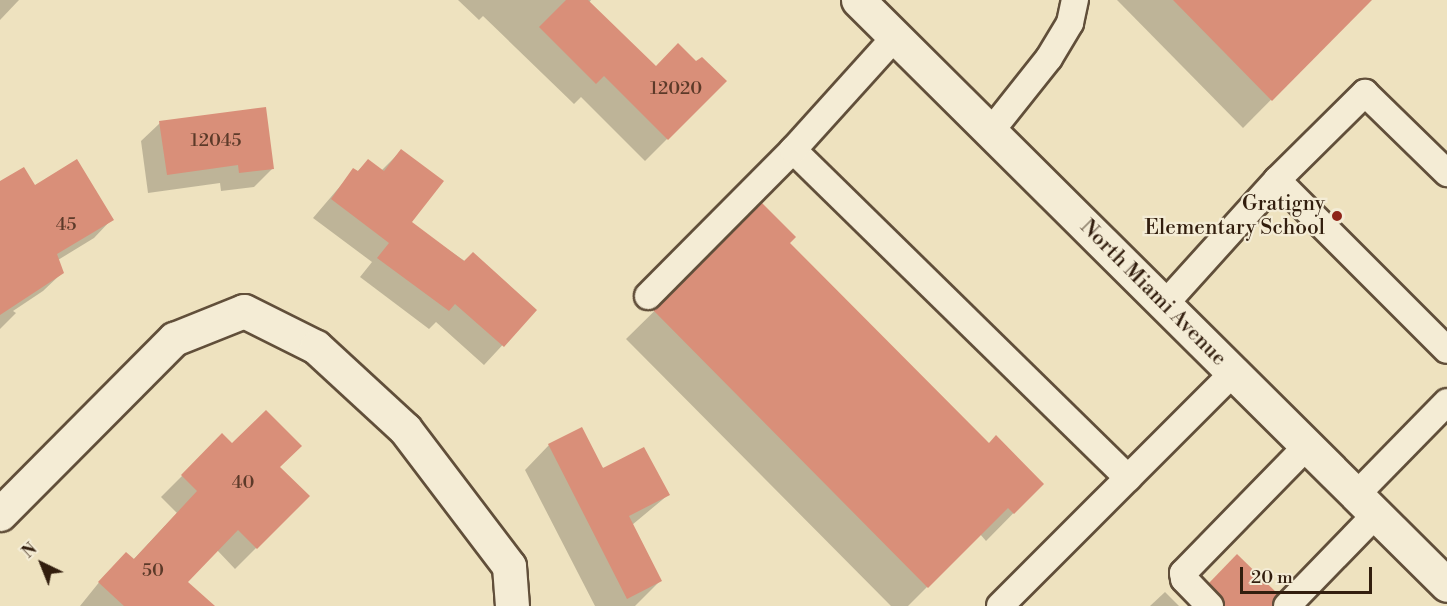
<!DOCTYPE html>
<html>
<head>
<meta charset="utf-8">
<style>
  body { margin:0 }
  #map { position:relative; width:1447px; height:606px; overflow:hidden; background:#eee2bf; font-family:"Libre Bodoni",serif }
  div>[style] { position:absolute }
  .shadow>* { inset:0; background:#0003 }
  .building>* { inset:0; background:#d98f79 }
  .roads { filter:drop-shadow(2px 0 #614f3a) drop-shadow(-2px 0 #614f3a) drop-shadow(0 2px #614f3a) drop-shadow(0 -2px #614f3a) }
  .service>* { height:26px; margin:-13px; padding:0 13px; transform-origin:13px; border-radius:13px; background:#f4ecd5 }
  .minor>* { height:33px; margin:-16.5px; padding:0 16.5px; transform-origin:16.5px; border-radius:16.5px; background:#f4ecd5 }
  .tertiary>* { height:33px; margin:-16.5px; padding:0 16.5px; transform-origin:16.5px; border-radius:16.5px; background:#f4ecd5 }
  .dots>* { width:16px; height:16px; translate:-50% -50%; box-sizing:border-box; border:3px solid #f4ecd5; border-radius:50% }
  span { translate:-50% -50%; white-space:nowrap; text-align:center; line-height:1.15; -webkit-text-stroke:4.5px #f4ecd5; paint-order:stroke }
  .number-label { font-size:18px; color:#5c3a29 }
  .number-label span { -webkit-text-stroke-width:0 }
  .poi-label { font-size:21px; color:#321e0e }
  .right { translate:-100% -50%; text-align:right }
  .street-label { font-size:21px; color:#321e0e }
  .north { position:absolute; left:12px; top:534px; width:60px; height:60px; -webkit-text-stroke:4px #f4ecd5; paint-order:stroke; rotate:317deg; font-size:16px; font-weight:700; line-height:24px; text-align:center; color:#321e0e }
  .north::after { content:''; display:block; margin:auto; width:21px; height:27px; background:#321e0e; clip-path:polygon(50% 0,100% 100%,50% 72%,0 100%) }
  .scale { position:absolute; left:1240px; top:567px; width:132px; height:27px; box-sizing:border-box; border:3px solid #321e0e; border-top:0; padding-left:8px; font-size:18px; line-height:21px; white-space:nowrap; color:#321e0e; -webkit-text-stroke:4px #f4ecd5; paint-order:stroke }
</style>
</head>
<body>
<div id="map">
  <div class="shadow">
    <i style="clip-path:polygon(0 0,19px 0,0 20px)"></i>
    <i style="clip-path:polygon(458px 0,591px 0,589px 3px,656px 68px,696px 64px,725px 81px,645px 161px,581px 97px,574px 104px,483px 16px,479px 20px)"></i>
    <i style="clip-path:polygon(1117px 0,1370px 0,1243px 128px)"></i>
    <i style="clip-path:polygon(160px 123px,273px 168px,254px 187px,221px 191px,220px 183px,148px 193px,141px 141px)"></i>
    <i style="clip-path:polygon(401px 151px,410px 223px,535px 310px,484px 365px,436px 322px,429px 329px,360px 277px,372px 262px,313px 218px,354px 170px,357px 172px,368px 161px,381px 171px)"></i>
    <i style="clip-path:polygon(0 183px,34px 187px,112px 219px,94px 238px,58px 260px,62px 273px,43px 291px,13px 311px,16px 313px,0 329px)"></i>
    <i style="clip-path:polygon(762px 205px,788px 243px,989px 445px,1042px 484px,986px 541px,980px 534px,908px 606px,891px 606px,626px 339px)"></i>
    <i style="clip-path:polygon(222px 436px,232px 445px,278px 467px,308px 496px,235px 569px,217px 550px,186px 582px,208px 606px,80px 606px,105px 575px,133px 560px,177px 513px,161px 497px)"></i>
    <i style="clip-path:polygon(549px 445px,668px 495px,632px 525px,660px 581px,635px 606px,595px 606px,525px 470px)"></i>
    <i style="clip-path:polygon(1237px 557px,1255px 606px,1188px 606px)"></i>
    <i style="clip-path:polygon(1165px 592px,1179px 606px,1150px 606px)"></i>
  </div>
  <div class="building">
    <i style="clip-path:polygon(566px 0,588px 0,656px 66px,678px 43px,696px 61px,702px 57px,727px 81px,668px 140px,604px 76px,596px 84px,539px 27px)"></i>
    <i style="clip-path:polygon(1173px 0,1372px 0,1272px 101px)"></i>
    <i style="clip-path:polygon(266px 107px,274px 169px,239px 173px,238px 165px,167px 175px,159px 121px)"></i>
    <i style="clip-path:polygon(401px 149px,444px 181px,412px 222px,464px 261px,473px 252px,537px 310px,504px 347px,455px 304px,449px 311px,377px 258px,389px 243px,331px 199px,353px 168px,358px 171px,368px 159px,384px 171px)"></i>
    <i style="clip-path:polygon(77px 159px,114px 220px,57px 254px,64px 273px,0 315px,0 181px,24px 167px,35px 185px)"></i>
    <i style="clip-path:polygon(762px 203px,796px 237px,790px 243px,989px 443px,996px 435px,1044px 484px,1014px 514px,1008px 508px,928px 588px,653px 310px)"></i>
    <i style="clip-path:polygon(266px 410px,302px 446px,280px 467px,310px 496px,257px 549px,238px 530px,188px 582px,215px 606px,124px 606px,98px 582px,126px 552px,134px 559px,197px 491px,181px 475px,222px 433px,232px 443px)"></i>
    <i style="clip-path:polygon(582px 427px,603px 468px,644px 447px,670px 495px,629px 516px,662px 581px,627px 599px,548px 444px)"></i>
    <i style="clip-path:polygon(1237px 554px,1278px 594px,1272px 606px,1225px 606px,1209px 583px)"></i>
  </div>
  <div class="roads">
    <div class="service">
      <i style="left:991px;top:131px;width:93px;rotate:-51.5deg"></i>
      <i style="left:1049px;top:58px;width:41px;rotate:-59deg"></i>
      <i style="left:1070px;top:23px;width:24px;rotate:-78deg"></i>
      <i style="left:793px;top:150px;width:469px;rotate:44.4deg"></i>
      <i style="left:1277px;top:180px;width:240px;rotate:45deg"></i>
      <i style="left:648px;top:296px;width:206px;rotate:-45.2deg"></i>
      <i style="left:793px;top:150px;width:152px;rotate:-47.9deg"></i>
      <i style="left:1164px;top:305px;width:169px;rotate:-47.9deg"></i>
      <i style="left:1277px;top:180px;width:124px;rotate:-44.7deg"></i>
      <i style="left:1365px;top:93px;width:115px;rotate:44.3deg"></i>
      <i style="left:1356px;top:495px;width:130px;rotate:-45.6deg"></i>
      <i style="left:1000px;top:606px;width:330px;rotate:-45deg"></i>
      <i style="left:1210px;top:606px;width:37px;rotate:-134deg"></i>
      <i style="left:1184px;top:579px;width:6px;rotate:-99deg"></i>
      <i style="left:1183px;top:573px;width:177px;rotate:-45.7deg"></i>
      <i style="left:1287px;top:606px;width:128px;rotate:-45.9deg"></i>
    </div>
    <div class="minor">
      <i style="left:0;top:514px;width:247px;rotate:-45.2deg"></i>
      <i style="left:174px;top:339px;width:75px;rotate:-21.8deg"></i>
      <i style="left:244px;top:311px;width:80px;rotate:26.6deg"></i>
      <i style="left:316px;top:347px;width:121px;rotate:42.7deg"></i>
      <i style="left:405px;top:429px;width:172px;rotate:52.8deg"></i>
      <i style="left:509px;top:566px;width:40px;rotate:85.7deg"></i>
    </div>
    <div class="tertiary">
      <i style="left:858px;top:0;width:830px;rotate:44.8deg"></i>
    </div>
  </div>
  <div class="dots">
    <i style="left:1337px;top:216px;background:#8f2418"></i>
  </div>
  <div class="number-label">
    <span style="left:676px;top:89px">12020</span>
    <span style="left:216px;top:141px">12045</span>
    <span style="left:66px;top:225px">45</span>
    <span style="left:243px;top:483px">40</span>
    <span style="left:153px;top:571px">50</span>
  </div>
  <div class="poi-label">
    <span class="right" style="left:1325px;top:216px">Gratigny<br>Elementary School</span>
  </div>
  <div class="street-label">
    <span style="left:1153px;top:293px;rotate:45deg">North Miami Avenue</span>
  </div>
  <div class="north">N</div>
  <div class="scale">20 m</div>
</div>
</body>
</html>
